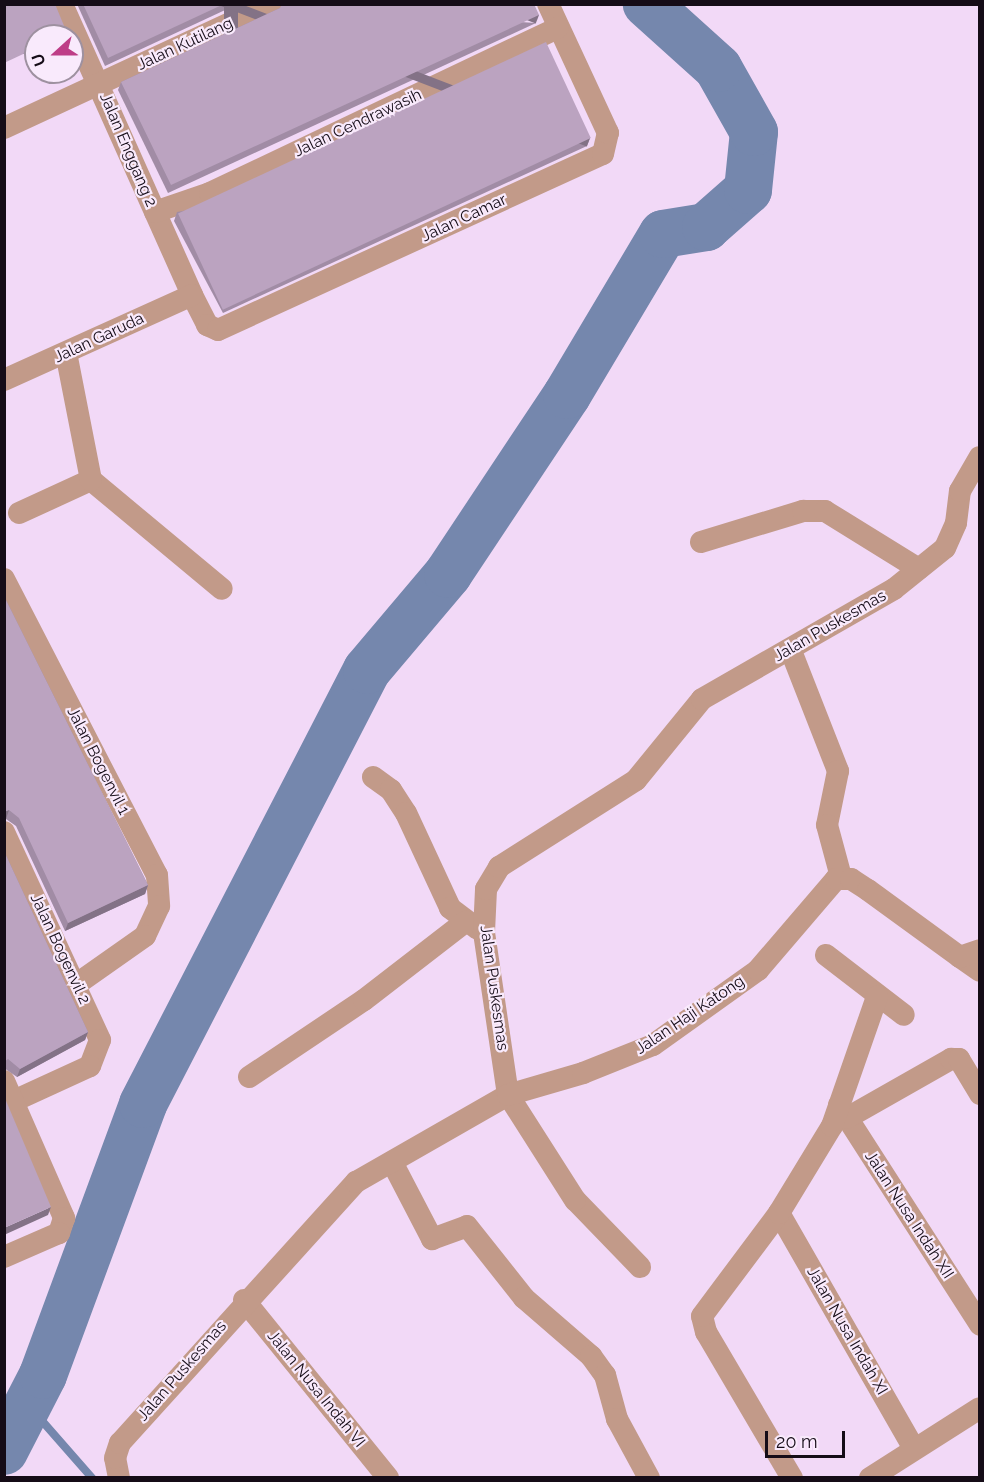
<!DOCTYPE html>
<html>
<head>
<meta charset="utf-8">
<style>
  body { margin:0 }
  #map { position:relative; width:984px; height:1482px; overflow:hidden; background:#f2d9f7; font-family:Raleway,sans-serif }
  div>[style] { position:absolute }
  .stream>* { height:8px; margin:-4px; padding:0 4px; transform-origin:4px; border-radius:4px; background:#7587ad }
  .river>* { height:48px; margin:-24px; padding:0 24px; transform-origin:24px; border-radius:24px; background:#7587ad }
  .street>* { height:22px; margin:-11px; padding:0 11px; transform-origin:11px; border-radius:11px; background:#c29a89 }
  .wall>* { inset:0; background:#a18ca5 }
  .shaded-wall>* { inset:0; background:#837286; transform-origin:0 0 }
  .building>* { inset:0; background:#bba3c0; transform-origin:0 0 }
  span { translate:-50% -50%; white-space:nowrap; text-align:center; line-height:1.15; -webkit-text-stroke:4.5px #f9eafc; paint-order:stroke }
  .street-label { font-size:16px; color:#150c17 }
  .frame { position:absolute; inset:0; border:6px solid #150c17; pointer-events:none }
  .north { position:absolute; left:24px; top:24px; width:60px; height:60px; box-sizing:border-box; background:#f9eafc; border:2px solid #9e91a0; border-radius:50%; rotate:249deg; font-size:16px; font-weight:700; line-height:24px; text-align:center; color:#150c17 }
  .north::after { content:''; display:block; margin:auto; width:21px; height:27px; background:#be3d87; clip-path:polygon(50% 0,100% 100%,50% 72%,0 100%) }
  .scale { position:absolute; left:765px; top:1431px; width:80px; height:27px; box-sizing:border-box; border:3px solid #150c17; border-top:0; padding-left:8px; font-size:18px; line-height:21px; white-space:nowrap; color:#150c17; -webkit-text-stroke:4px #f9eafc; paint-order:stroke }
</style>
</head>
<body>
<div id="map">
  <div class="stream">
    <i style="left:29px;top:1406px;width:96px;rotate:48.8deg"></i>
  </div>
  <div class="river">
    <i style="left:4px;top:1451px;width:85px;rotate:-62.8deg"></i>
    <i style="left:43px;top:1375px;width:289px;rotate:-69.7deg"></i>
    <i style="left:143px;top:1104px;width:488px;rotate:-62.7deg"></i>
    <i style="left:367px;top:670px;width:126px;rotate:-49.8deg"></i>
    <i style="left:448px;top:574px;width:215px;rotate:-56.4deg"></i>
    <i style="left:567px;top:395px;width:187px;rotate:-59.2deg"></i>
    <i style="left:663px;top:234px;width:44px;rotate:-9.2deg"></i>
    <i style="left:706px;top:227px;width:56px;rotate:-41.4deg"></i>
    <i style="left:748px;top:190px;width:58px;rotate:-84.1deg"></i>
    <i style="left:754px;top:132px;width:73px;rotate:-119.4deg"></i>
    <i style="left:718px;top:68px;width:96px;rotate:-138deg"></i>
  </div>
  <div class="street">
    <i style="left:62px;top:4px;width:319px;rotate:65.9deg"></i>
    <i style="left:192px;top:295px;width:34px;rotate:63deg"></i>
    <i style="left:207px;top:325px;width:12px;rotate:24deg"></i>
    <i style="left:218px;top:330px;width:423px;rotate:-24.6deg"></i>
    <i style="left:603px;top:154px;width:22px;rotate:-77deg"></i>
    <i style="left:608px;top:133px;width:142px;rotate:-114.9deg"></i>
    <i style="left:4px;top:128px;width:294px;rotate:-24.9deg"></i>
    <i style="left:155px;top:212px;width:58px;rotate:-19.1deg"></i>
    <i style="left:210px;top:193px;width:385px;rotate:-25.4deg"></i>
    <i style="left:4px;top:380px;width:206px;rotate:-24.3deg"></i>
    <i style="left:91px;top:480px;width:170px;rotate:39.8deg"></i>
    <i style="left:19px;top:513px;width:79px;rotate:-24.6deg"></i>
    <i style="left:91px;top:480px;width:129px;rotate:-101.1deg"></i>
    <i style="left:701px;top:542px;width:107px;rotate:-16.9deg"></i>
    <i style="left:803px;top:511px;width:22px"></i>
    <i style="left:825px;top:511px;width:110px;rotate:31.7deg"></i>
    <i style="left:4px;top:579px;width:333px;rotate:62.7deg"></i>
    <i style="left:157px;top:875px;width:31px;rotate:86deg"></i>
    <i style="left:159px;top:906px;width:33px;rotate:115deg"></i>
    <i style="left:145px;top:936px;width:83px;rotate:144.8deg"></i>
    <i style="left:791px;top:651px;width:129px;rotate:68.6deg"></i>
    <i style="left:838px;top:771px;width:55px;rotate:101.5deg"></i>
    <i style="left:827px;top:825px;width:54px;rotate:74.9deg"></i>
    <i style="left:373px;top:777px;width:22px;rotate:36deg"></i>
    <i style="left:391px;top:790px;width:27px;rotate:57deg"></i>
    <i style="left:406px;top:813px;width:105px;rotate:65.1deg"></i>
    <i style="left:450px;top:908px;width:34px;rotate:37deg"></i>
    <i style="left:4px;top:832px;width:229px;rotate:65.2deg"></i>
    <i style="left:100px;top:1040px;width:28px;rotate:111deg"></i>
    <i style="left:90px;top:1066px;width:84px;rotate:155.3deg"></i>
    <i style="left:826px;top:955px;width:98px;rotate:37.6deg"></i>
    <i style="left:960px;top:957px;width:24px;rotate:35deg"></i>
    <i style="left:249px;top:1077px;width:138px;rotate:-33.8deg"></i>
    <i style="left:364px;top:1000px;width:128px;rotate:-37.7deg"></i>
    <i style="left:4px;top:1081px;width:150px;rotate:66.3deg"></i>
    <i style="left:64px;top:1218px;width:16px;rotate:108deg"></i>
    <i style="left:59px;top:1233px;width:60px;rotate:156.4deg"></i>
    <i style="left:839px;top:1105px;width:261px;rotate:57.3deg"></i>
    <i style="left:847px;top:1118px;width:120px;rotate:-29.6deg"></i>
    <i style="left:951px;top:1059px;width:8px"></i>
    <i style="left:959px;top:1059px;width:41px;rotate:59deg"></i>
    <i style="left:392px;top:1162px;width:87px;rotate:62.5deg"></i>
    <i style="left:432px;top:1239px;width:37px;rotate:-20deg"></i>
    <i style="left:467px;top:1226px;width:92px;rotate:51.6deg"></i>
    <i style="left:524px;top:1298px;width:89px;rotate:40.9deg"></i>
    <i style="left:591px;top:1356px;width:24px;rotate:54deg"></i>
    <i style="left:605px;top:1375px;width:46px;rotate:74.7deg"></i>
    <i style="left:617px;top:1419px;width:67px;rotate:61.5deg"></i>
    <i style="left:779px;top:1213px;width:272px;rotate:60.2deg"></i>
    <i style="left:640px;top:1267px;width:93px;rotate:-134.1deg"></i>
    <i style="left:575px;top:1200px;width:125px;rotate:-122.5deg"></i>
    <i style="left:508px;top:1095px;width:165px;rotate:-98.4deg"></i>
    <i style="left:484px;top:932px;width:43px;rotate:-87.3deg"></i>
    <i style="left:486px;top:889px;width:26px;rotate:-59deg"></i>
    <i style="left:499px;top:867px;width:162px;rotate:-32.4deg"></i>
    <i style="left:636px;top:780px;width:104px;rotate:-50.8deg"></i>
    <i style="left:702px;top:699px;width:221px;rotate:-29.8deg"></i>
    <i style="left:894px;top:589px;width:65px;rotate:-38.8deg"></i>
    <i style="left:945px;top:548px;width:27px;rotate:-66deg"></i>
    <i style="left:956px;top:523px;width:32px;rotate:-83deg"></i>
    <i style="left:960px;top:491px;width:39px;rotate:-60deg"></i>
    <i style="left:244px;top:1300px;width:229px;rotate:51deg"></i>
    <i style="left:119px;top:1478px;width:20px;rotate:-101deg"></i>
    <i style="left:115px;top:1458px;width:16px;rotate:-72deg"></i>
    <i style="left:120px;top:1443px;width:352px;rotate:-47.9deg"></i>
    <i style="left:356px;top:1182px;width:175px;rotate:-29.8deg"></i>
    <i style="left:508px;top:1095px;width:78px;rotate:-16.3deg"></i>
    <i style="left:583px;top:1073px;width:75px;rotate:-21.8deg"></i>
    <i style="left:653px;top:1045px;width:129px;rotate:-35.5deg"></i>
    <i style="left:758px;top:970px;width:120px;rotate:-49.4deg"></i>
    <i style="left:836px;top:879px;width:15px"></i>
    <i style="left:851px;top:879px;width:20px;rotate:33deg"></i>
    <i style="left:868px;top:890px;width:114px;rotate:36.1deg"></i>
    <i style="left:960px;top:957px;width:21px;rotate:-19deg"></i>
    <i style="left:792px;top:1478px;width:169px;rotate:-120.5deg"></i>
    <i style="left:706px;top:1332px;width:16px;rotate:-104deg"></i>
    <i style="left:702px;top:1316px;width:129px;rotate:-53.2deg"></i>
    <i style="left:779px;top:1213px;width:102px;rotate:-58.7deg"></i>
    <i style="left:832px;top:1126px;width:137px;rotate:-70.8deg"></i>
    <i style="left:870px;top:1478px;width:130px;rotate:-32.5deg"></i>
  </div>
  <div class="wall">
    <i style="clip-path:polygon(77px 4px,238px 4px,105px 66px)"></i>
    <i style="clip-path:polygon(280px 8px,536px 23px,168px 193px,118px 90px,121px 82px)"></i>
    <i style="clip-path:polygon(590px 138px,587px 146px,223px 313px,174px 221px,177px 212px)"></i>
    <i style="clip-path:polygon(4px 596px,148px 885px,145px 894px,65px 931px,16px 826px,6px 819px,4px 819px)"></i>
    <i style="clip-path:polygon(4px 851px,88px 1032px,85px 1040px,17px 1077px,4px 1068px)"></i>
  </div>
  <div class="shaded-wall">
    <i style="left:224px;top:4px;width:14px;height:128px"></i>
    <i style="left:539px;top:15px;width:9px;height:405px;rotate:111deg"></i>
    <i style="left:36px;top:48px;width:6px;height:35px;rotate:90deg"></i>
    <i style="left:590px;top:138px;width:9px;height:400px;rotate:111deg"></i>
    <i style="clip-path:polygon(9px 810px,6px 819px,4px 819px,4px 812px)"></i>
    <i style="clip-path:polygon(148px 885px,145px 894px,65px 931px,68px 923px)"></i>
    <i style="clip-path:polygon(88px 1032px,85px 1040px,17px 1077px,20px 1069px)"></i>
    <i style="clip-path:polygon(51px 1207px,48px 1215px,4px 1235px,4px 1228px)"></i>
  </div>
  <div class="building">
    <i style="clip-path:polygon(4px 4px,55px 4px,67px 33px,61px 36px,36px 36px,36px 48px,4px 63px)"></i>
    <i style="clip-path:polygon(83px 4px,224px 4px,108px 58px)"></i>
    <i style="clip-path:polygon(282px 4px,534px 4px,539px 15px,171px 185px,121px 82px,280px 8px)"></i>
    <i style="left:546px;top:42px;width:106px;height:406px;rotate:65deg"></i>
    <i style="clip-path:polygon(4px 596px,148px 885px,68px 923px,19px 818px,9px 810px,4px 812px)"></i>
    <i style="clip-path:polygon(4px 851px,88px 1032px,20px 1069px,8px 1059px,4px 1062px)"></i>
    <i style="clip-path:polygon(4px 1096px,51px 1207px,4px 1228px)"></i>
  </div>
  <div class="street-label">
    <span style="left:185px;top:44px;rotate:-25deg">Jalan Kutilang</span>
    <span style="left:358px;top:123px;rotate:-25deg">Jalan Cendrawasih</span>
    <span style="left:128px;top:150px;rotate:67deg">Jalan Enggang 2</span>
    <span style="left:464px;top:218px;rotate:-25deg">Jalan Camar</span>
    <span style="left:99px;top:338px;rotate:-25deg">Jalan Garuda</span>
    <span style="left:830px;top:626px;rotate:-30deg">Jalan Puskesmas</span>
    <span style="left:98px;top:761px;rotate:63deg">Jalan Bogenvil 1</span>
    <span style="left:60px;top:949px;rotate:65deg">Jalan Bogenvil 2</span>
    <span style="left:494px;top:988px;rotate:82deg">Jalan Puskesmas</span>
    <span style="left:690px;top:1015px;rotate:-34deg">Jalan Haji Katong</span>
    <span style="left:909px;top:1215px;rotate:57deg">Jalan Nusa Indah XII</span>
    <span style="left:847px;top:1331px;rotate:60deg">Jalan Nusa Indah XI</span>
    <span style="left:182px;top:1371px;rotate:-49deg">Jalan Puskesmas</span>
    <span style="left:316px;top:1389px;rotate:51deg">Jalan Nusa Indah VI</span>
  </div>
  <div class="frame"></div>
  <div class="north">U</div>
  <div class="scale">20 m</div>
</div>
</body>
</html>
